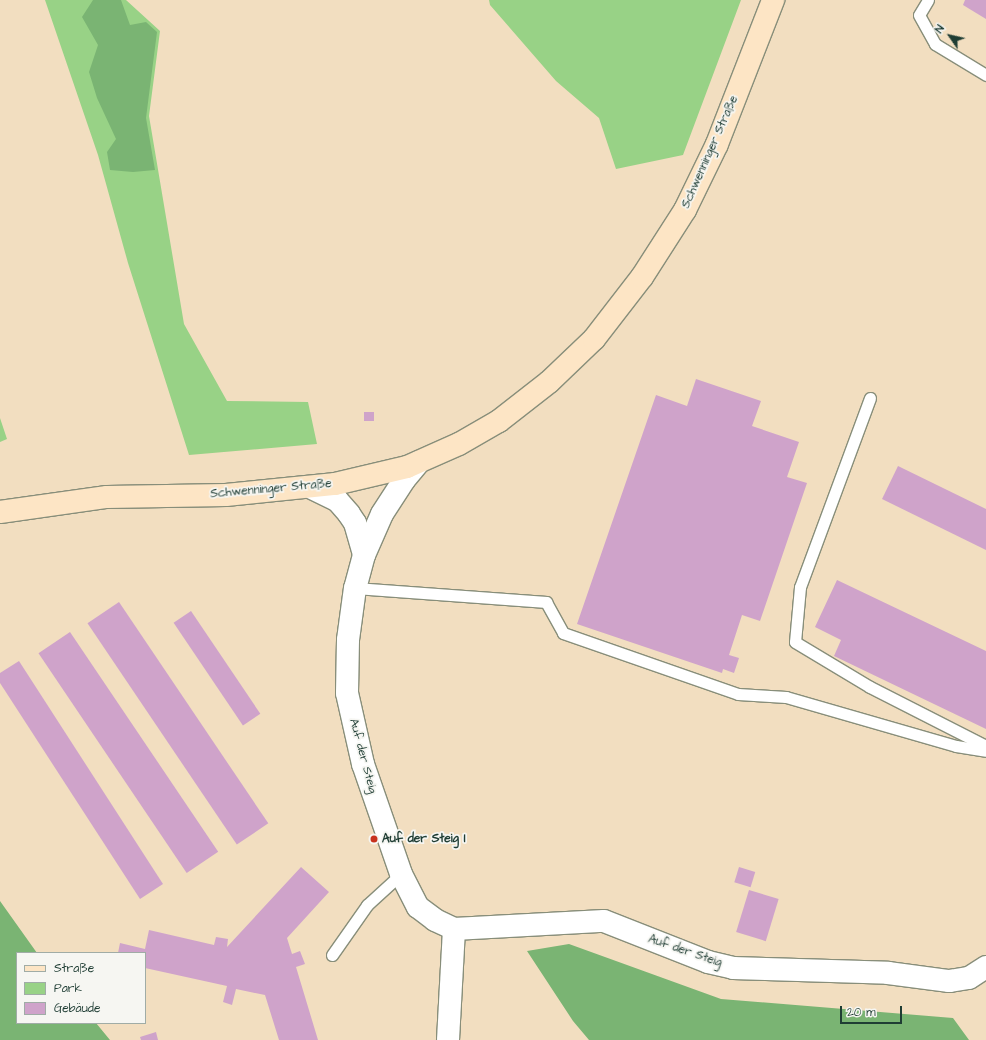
<!DOCTYPE html>
<html>
<head>
<meta charset="utf-8">
<style>
  body { margin:0 }
  #map { position:relative; width:986px; height:1040px; overflow:hidden; background:#f2dec0; font-family:"Architects Daughter",sans-serif }
  div>[style] { position:absolute }
  .green>* { inset:0; background:#98d286 }
  .forest>* { inset:0; background:#7ab473 }
  .building>* { inset:0; background:#cfa3ca; transform-origin:0 0 }
  .roads { filter:drop-shadow(1px 0 #888e7a) drop-shadow(-1px 0 #888e7a) drop-shadow(0 1px #888e7a) drop-shadow(0 -1px #888e7a) }
  .service>* { height:11px; margin:-5.5px; padding:0 5.5px; transform-origin:5.5px; border-radius:5.5px; background:#fff }
  .minor>* { height:22px; margin:-11px; padding:0 11px; transform-origin:11px; border-radius:11px; background:#fff }
  .secondary>* { height:22px; margin:-11px; padding:0 11px; transform-origin:11px; border-radius:11px; background:#fde5c5 }
  .dots>* { width:11px; height:11px; translate:-50% -50%; box-sizing:border-box; border:2px solid #f6f6f2; border-radius:50% }
  span { translate:-50% -50%; white-space:nowrap; text-align:center; line-height:1.15; -webkit-text-stroke:3.5px #f6f6f2; paint-order:stroke }
  .street-label { font-size:12px; color:#1f3d34 }
  .poi-label { font-size:12px; color:#1f3d34; font-weight:700 }
  .left { translate:0 -50%; text-align:left }
  .legend { position:absolute; left:16px; top:952px; width:130px; height:72px; box-sizing:border-box; background:#f6f6f2; border:1px solid #a0aca6; margin:0; padding:5px 7px; list-style:none; font-size:12px; color:#1f3d34 }
  .legend li { display:flex; align-items:center; gap:8px; height:20px }
  .legend b { width:20px; border:1px solid #a0aca6 }
  .north { position:absolute; left:930px; top:16px; width:40px; height:40px; -webkit-text-stroke:3px #f6f6f2; paint-order:stroke; rotate:304deg; font-size:11px; font-weight:700; line-height:16px; text-align:center; color:#1f3d34 }
  .north::after { content:''; display:block; margin:auto; width:14px; height:18px; background:#1f3d34; clip-path:polygon(50% 0,100% 100%,50% 72%,0 100%) }
  .scale { position:absolute; left:840px; top:1006px; width:62px; height:18px; box-sizing:border-box; border:2px solid #1f3d34; border-top:0; padding-left:5px; font-size:12px; line-height:14px; white-space:nowrap; color:#1f3d34; -webkit-text-stroke:3px #f6f6f2; paint-order:stroke }
</style>
</head>
<body>
<div id="map">
  <div class="green">
    <i style="clip-path:polygon(45px 0,126px 0,160px 31px,149px 116px,184px 324px,227px 401px,308px 402px,317px 444px,189px 455px,128px 263px,98px 155px)"></i>
    <i style="clip-path:polygon(489px 0,741px 0,683px 155px,616px 169px,599px 118px,556px 81px,490px 5px)"></i>
    <i style="clip-path:polygon(0 418px,7px 439px,0 442px)"></i>
  </div>
  <div class="forest">
    <i style="clip-path:polygon(93px 0,121px 0,130px 25px,146px 22px,157px 32px,146px 118px,155px 170px,133px 172px,110px 170px,107px 152px,116px 139px,97px 98px,89px 72px,98px 45px,82px 17px)"></i>
    <i style="clip-path:polygon(0 901px,37px 953px,17px 953px,17px 1023px,96px 1023px,110px 1040px,0 1040px)"></i>
    <i style="clip-path:polygon(569px 944px,721px 999px,953px 1018px,969px 1040px,589px 1040px,573px 1021px,527px 951px)"></i>
  </div>
  <div class="building">
    <i style="clip-path:polygon(965px 0,986px 0,986px 19px,963px 5px)"></i>
    <i style="clip-path:polygon(696px 379px,761px 401px,752px 426px,799px 442px,787px 477px,807px 483px,760px 621px,742px 615px,729px 655px,739px 658px,734px 673px,723px 669px,722px 673px,577px 624px,656px 395px,687px 406px)"></i>
    <i style="left:364px;top:412px;width:10px;height:9px"></i>
    <i style="clip-path:polygon(898px 466px,986px 509px,986px 550px,882px 499px)"></i>
    <i style="clip-path:polygon(837px 580px,986px 651px,986px 729px,834px 656px,841px 640px,815px 627px)"></i>
    <i style="left:119px;top:602px;width:267px;height:38px;rotate:56deg"></i>
    <i style="left:191px;top:611px;width:124px;height:21px;rotate:56deg"></i>
    <i style="left:70px;top:632px;width:265px;height:38px;rotate:56deg"></i>
    <i style="clip-path:polygon(19px 661px,163px 884px,140px 899px,0 683px,0 673px)"></i>
    <i style="clip-path:polygon(301px 867px,329px 892px,287px 938px,292px 954px,300px 951px,305px 964px,296px 967px,318px 1040px,279px 1040px,265px 995px,236px 989px,232px 1005px,223px 1002px,227px 986px,145px 968px,145px 953px,118px 953px,120px 943px,145px 949px,149px 930px,214px 945px,216px 937px,228px 939px,227px 947px)"></i>
    <i style="left:739px;top:867px;width:17px;height:16px;rotate:17deg"></i>
    <i style="left:749px;top:890px;width:31px;height:44px;rotate:17deg"></i>
    <i style="clip-path:polygon(156px 1032px,158px 1040px,141px 1040px,140px 1037px)"></i>
  </div>
  <div class="roads">
    <div class="service">
      <i style="left:928px;top:0;width:17px;rotate:121deg"></i>
      <i style="left:919px;top:15px;width:33px;rotate:61deg"></i>
      <i style="left:935px;top:44px;width:60px;rotate:31.3deg"></i>
      <i style="left:870px;top:398px;width:202px;rotate:110.3deg"></i>
      <i style="left:800px;top:587px;width:55px;rotate:95.2deg"></i>
      <i style="left:795px;top:642px;width:87px;rotate:31deg"></i>
      <i style="left:870px;top:687px;width:130px;rotate:27deg"></i>
      <i style="left:355px;top:588px;width:192px;rotate:4.2deg"></i>
      <i style="left:546px;top:602px;width:35px;rotate:61deg"></i>
      <i style="left:563px;top:633px;width:185px;rotate:19.2deg"></i>
      <i style="left:738px;top:694px;width:48px;rotate:3.6deg"></i>
      <i style="left:786px;top:697px;width:177px;rotate:16.1deg"></i>
      <i style="left:956px;top:746px;width:30px;rotate:9deg"></i>
      <i style="left:332px;top:955px;width:61px;rotate:-55deg"></i>
      <i style="left:367px;top:905px;width:46px;rotate:-42.4deg"></i>
    </div>
    <div class="minor">
      <i style="left:419px;top:462px;width:23px;rotate:130deg"></i>
      <i style="left:404px;top:480px;width:40px;rotate:122.9deg"></i>
      <i style="left:382px;top:514px;width:45px;rotate:113.7deg"></i>
      <i style="left:364px;top:555px;width:34px;rotate:105deg"></i>
      <i style="left:355px;top:588px;width:52px;rotate:97.7deg"></i>
      <i style="left:348px;top:640px;width:53px;rotate:91.1deg"></i>
      <i style="left:347px;top:693px;width:73px;rotate:77.3deg"></i>
      <i style="left:363px;top:764px;width:116px;rotate:70.9deg"></i>
      <i style="left:401px;top:874px;width:37px;rotate:63deg"></i>
      <i style="left:418px;top:907px;width:21px;rotate:37deg"></i>
      <i style="left:435px;top:920px;width:21px;rotate:25deg"></i>
      <i style="left:454px;top:929px;width:150px;rotate:-3.1deg"></i>
      <i style="left:604px;top:921px;width:112px;rotate:21.5deg"></i>
      <i style="left:708px;top:962px;width:26px;rotate:13deg"></i>
      <i style="left:733px;top:968px;width:155px;rotate:1.8deg"></i>
      <i style="left:888px;top:973px;width:62px;rotate:7.5deg"></i>
      <i style="left:949px;top:981px;width:20px;rotate:-9deg"></i>
      <i style="left:969px;top:978px;width:20px;rotate:-33deg"></i>
      <i style="left:312px;top:488px;width:28px;rotate:26deg"></i>
      <i style="left:337px;top:500px;width:18px;rotate:49deg"></i>
      <i style="left:349px;top:514px;width:11px;rotate:56deg"></i>
      <i style="left:355px;top:523px;width:33px;rotate:74deg"></i>
      <i style="left:448px;top:1040px;width:111px;rotate:-86.9deg"></i>
    </div>
    <div class="secondary">
      <i style="left:0;top:512px;width:108px;rotate:-8deg"></i>
      <i style="left:107px;top:497px;width:119px;rotate:-1deg"></i>
      <i style="left:226px;top:495px;width:110px;rotate:-5.8deg"></i>
      <i style="left:335px;top:484px;width:74px;rotate:-13.3deg"></i>
      <i style="left:407px;top:467px;width:57px;rotate:-23.9deg"></i>
      <i style="left:459px;top:444px;width:46px;rotate:-29.9deg"></i>
      <i style="left:499px;top:421px;width:63px;rotate:-38deg"></i>
      <i style="left:549px;top:382px;width:62px;rotate:-43.7deg"></i>
      <i style="left:594px;top:339px;width:78px;rotate:-52.3deg"></i>
      <i style="left:642px;top:277px;width:80px;rotate:-57.3deg"></i>
      <i style="left:685px;top:210px;width:73px;rotate:-64.1deg"></i>
      <i style="left:717px;top:144px;width:155px;rotate:-68.7deg"></i>
    </div>
  </div>
  <div class="dots">
    <i style="left:374px;top:839px;background:#c8321e"></i>
  </div>
  <div class="street-label">
    <span style="left:710px;top:152px;rotate:-66deg">Schwenninger Straße</span>
    <span style="left:271px;top:489px;rotate:-5deg">Schwenninger Straße</span>
    <span style="left:363px;top:756px;rotate:75deg">Auf der Steig</span>
    <span style="left:685px;top:951px;rotate:19deg">Auf der Steig</span>
  </div>
  <div class="poi-label">
    <span class="left" style="left:382px;top:839px">Auf der Steig I</span>
  </div>
  <ul class="legend">
  <li><b style="height:5px;background:#fde5c5"></b>Straße</li>
  <li><b style="height:11px;background:#98d286"></b>Park</li>
  <li><b style="height:11px;background:#cfa3ca"></b>Gebäude</li>
  </ul>
  <div class="north">N</div>
  <div class="scale">20 m</div>
</div>
</body>
</html>
